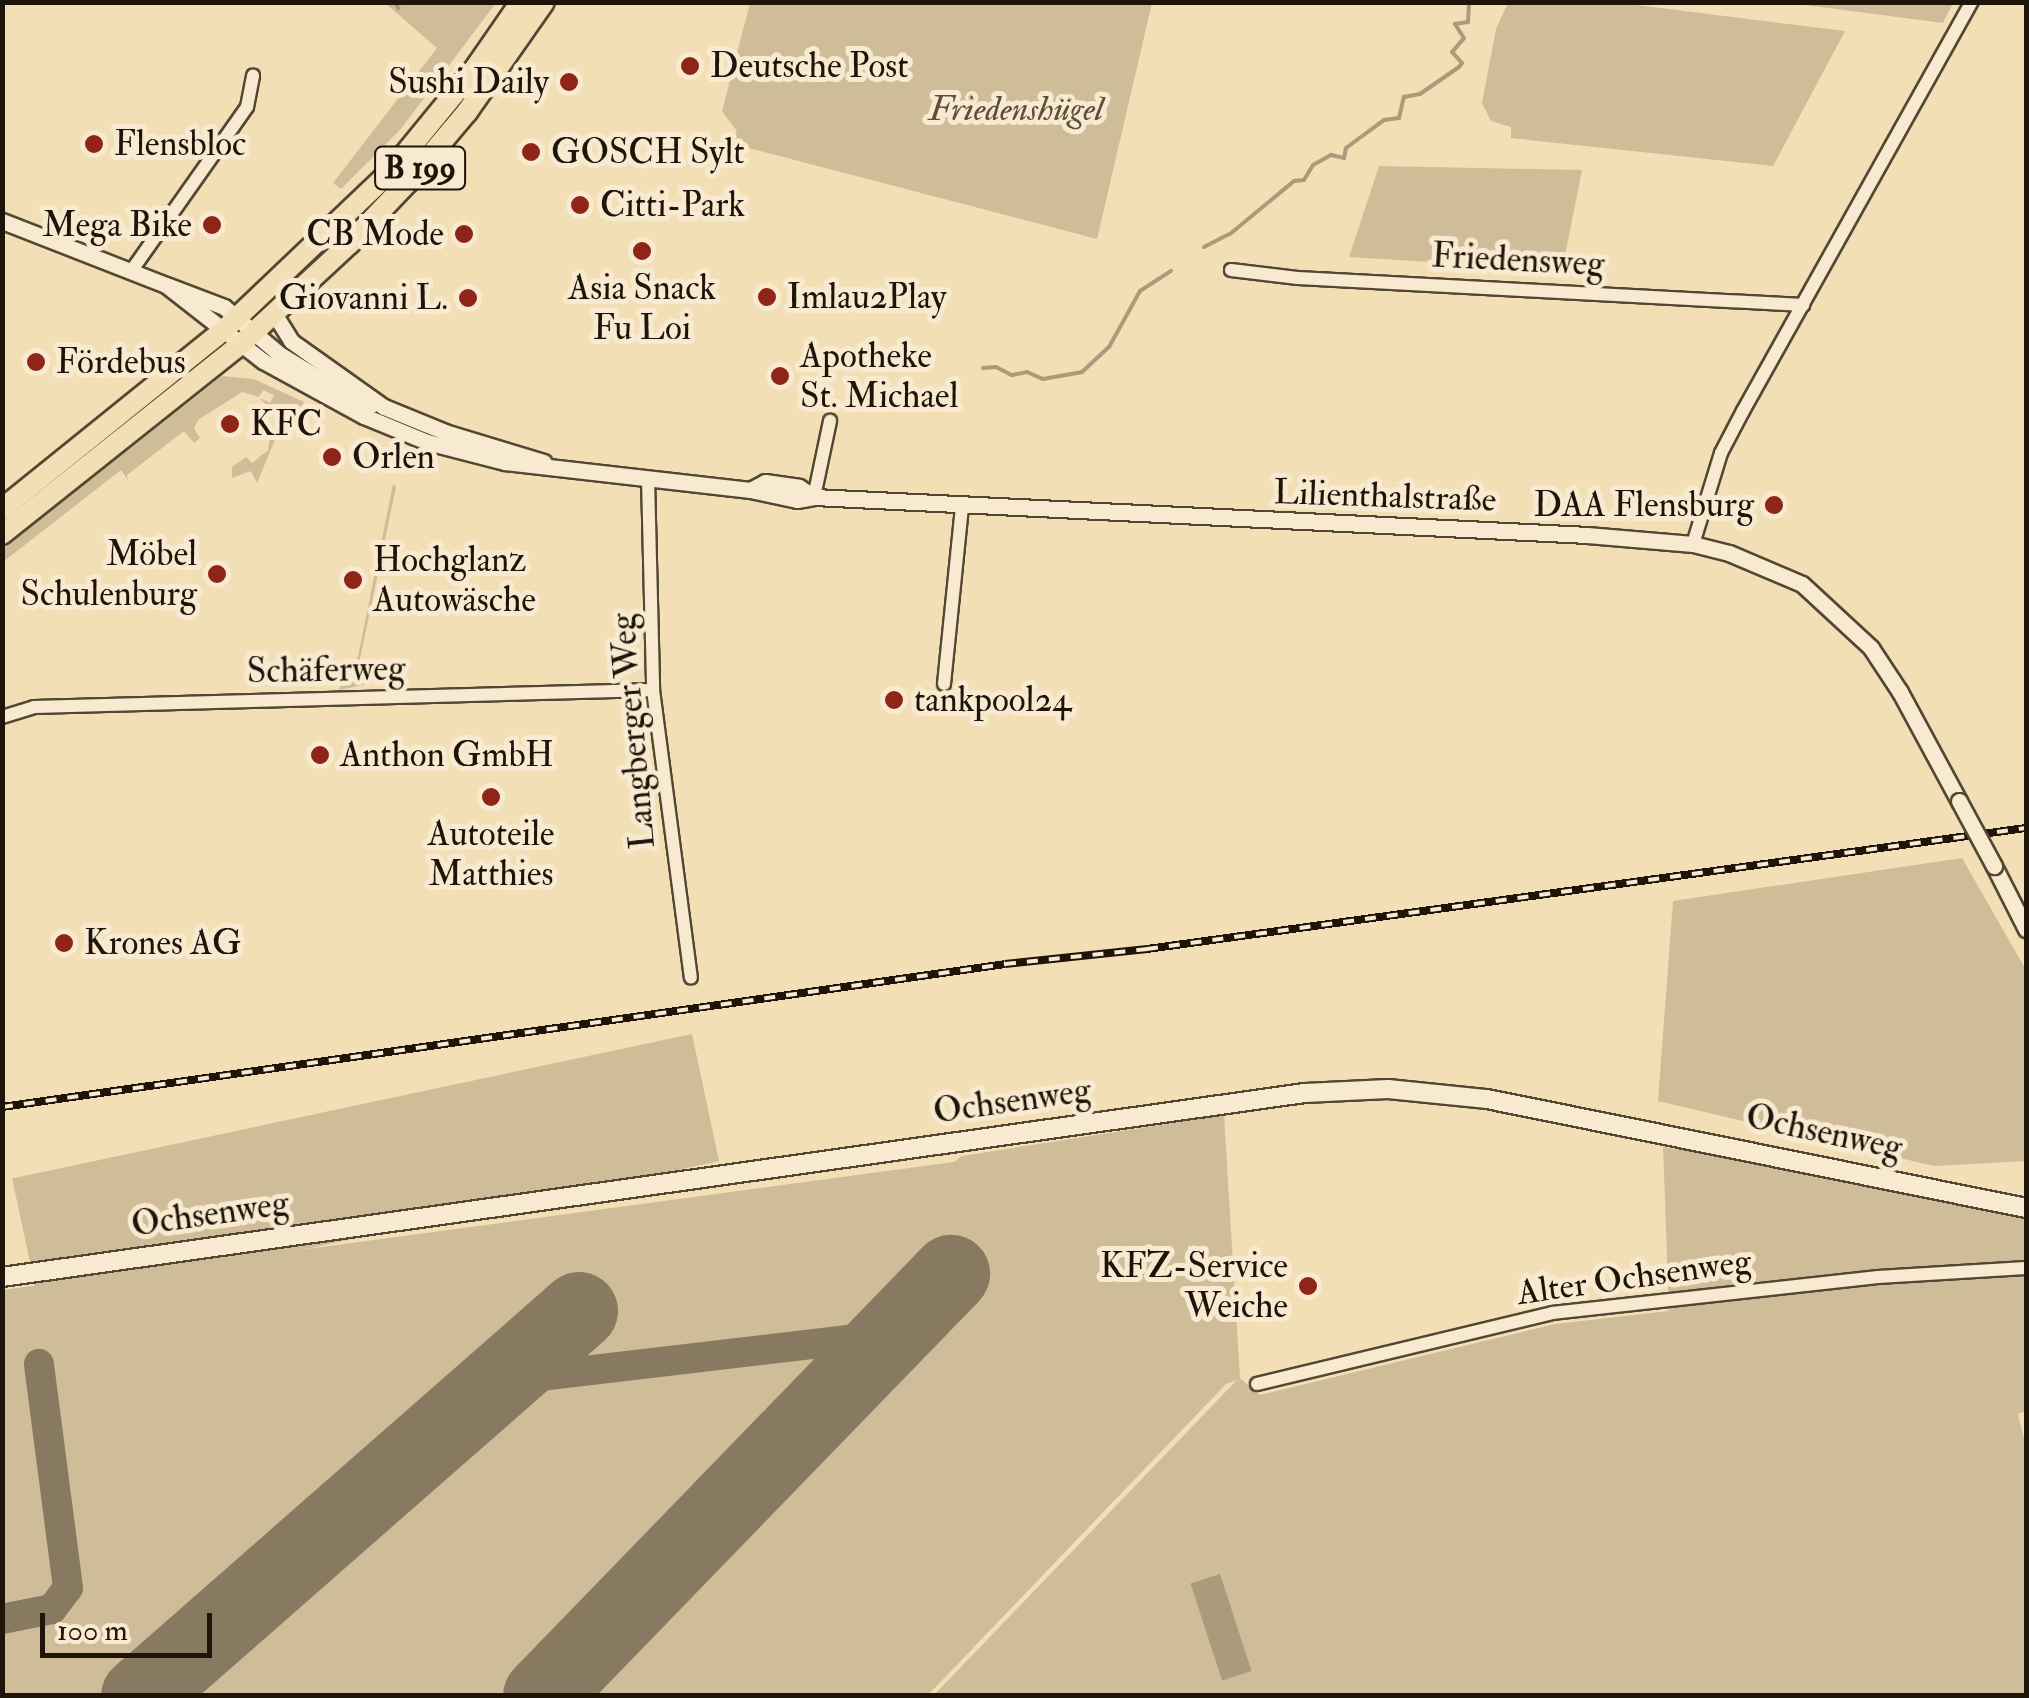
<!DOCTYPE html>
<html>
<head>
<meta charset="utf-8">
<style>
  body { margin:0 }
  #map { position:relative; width:2029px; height:1698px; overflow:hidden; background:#f3dfb6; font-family:"IM FELL Double Pica",serif }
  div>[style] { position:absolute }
  .green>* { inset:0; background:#cfbc99; transform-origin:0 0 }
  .water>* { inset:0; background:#ab9a7b; transform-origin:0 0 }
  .stream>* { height:4px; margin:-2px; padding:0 2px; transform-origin:2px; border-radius:2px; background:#ab9a7b }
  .taxiway>* { height:30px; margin:-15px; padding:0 15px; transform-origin:15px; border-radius:15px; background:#887a60 }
  .runway>* { height:78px; margin:-39px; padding:0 39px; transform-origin:39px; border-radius:39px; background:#887a60 }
  .roads { filter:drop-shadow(2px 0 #534734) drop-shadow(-2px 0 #534734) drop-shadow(0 2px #534734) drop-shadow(0 -2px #534734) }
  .minor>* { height:12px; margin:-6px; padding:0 6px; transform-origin:6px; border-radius:6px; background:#f7ead0 }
  .tertiary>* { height:15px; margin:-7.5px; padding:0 7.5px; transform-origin:7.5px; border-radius:7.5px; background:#f7ead0 }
  .secondary>* { height:18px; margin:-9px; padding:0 9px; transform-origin:9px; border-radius:9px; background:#f7ead0 }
  .primary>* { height:20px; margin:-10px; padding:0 10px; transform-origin:10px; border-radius:10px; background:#f3dfb6 }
  .trunk>* { height:20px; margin:-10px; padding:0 10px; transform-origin:10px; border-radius:10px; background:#f3dfb6 }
  .rail>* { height:8px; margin-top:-4px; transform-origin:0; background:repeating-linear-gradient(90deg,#f7ead0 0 11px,#1e1409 0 22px); box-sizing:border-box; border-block:2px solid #1e1409 }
  .bridges { filter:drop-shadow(2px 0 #534734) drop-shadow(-2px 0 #534734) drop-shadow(0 2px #534734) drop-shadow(0 -2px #534734) }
  .tertiary-bridge>* { height:15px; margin:-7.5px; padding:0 7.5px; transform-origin:7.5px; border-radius:7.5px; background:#f7ead0 }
  .dots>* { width:28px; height:28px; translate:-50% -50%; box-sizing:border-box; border:5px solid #f7ead0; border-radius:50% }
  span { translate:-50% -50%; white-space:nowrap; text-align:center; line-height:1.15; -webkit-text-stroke:10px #f7ead0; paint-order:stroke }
  .shield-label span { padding:2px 8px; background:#f7ead0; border:2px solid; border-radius:8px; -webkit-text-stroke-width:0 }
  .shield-label { font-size:32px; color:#1e1409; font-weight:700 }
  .poi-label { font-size:35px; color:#1e1409 }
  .left { translate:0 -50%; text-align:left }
  .right { translate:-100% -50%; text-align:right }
  .park-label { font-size:35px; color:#5c4f3b; font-style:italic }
  .street-label { font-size:35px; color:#1e1409 }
  .frame { position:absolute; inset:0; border:5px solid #1e1409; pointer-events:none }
  .scale { position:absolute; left:40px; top:1613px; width:172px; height:45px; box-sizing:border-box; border:5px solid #1e1409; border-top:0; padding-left:12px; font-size:30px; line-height:35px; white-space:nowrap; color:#1e1409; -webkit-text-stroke:8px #f7ead0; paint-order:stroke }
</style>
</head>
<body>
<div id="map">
  <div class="green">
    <i style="clip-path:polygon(385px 3px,496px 3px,400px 130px,341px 189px,333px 183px,437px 48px)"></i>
    <i style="clip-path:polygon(750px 3px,1152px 3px,1097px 239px,737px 145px,736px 130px,722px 111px)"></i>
    <i style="clip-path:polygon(1508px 3px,1621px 3px,1845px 31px,1773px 166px,1511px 138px,1511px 127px,1491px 121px,1482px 103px,1496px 29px)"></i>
    <i style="clip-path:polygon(1790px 3px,1953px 2px,1953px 3px,1943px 23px)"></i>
    <i style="clip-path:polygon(1379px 166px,1582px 170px,1562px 270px,1349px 257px)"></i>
    <i style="clip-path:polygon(222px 376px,254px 379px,304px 402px,295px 419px,280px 421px,260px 398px,270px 403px,274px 395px,263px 390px,259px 397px,242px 392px,198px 420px,194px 428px,200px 438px,194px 443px,184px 431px,127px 475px,128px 480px,121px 470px,3px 562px,3px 549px)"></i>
    <i style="clip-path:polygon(277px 435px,257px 483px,251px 471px,232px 478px,232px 467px,246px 457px,252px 463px,268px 450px,270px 438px)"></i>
    <i style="clip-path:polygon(393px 484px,396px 487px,356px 678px,369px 679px,368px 684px,339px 690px,342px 683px,353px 681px)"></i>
    <i style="clip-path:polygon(1962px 858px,2026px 970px,2026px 1161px,1934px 1166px,1658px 1101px,1673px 901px)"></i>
    <i style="left:692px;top:1034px;width:130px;height:695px;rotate:78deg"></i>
    <i style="clip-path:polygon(1224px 1115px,1240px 1378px,1260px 1395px,1555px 1324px,1669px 1311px,1663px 1147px,1829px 1174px,2026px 1215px,2026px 1411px,2018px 1414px,2026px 1447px,2026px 1695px,934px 1695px,1237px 1380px,1226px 1384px,928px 1695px,3px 1695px,2px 1290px,954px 1162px,962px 1156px)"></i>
  </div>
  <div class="water">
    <i style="left:1220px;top:1574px;width:102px;height:31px;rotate:72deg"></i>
  </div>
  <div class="stream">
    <i style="left:395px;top:2px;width:7px;rotate:63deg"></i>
    <i style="left:1204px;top:247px;width:29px;rotate:-27deg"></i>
    <i style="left:1230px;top:234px;width:83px;rotate:-39.6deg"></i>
    <i style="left:1294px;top:181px;width:10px;rotate:-6deg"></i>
    <i style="left:1304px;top:180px;width:17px;rotate:-59deg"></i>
    <i style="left:1313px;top:165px;width:21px;rotate:-29deg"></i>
    <i style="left:1331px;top:155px;width:13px;rotate:13deg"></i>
    <i style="left:1344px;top:158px;width:10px;rotate:-79deg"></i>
    <i style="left:1346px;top:148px;width:47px;rotate:-36.4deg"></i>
    <i style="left:1384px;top:120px;width:15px;rotate:-8deg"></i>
    <i style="left:1399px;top:118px;width:22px;rotate:-77deg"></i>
    <i style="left:1404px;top:97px;width:16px;rotate:-11deg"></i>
    <i style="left:1420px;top:94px;width:47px;rotate:-34.7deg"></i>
    <i style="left:1459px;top:67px;width:5px;rotate:-53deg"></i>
    <i style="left:1462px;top:63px;width:15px;rotate:-132deg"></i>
    <i style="left:1452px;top:52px;width:18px;rotate:-49deg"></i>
    <i style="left:1464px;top:38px;width:17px;rotate:-123deg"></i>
    <i style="left:1455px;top:24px;width:13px;rotate:-9deg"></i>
    <i style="left:1468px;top:22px;width:20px;rotate:-87deg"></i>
    <i style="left:983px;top:368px;width:13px;rotate:-4deg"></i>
    <i style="left:996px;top:367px;width:18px;rotate:27deg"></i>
    <i style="left:1012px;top:375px;width:15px;rotate:-11deg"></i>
    <i style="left:1027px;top:372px;width:17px;rotate:24deg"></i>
    <i style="left:1043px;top:379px;width:40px;rotate:-10deg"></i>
    <i style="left:1082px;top:372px;width:37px;rotate:-43deg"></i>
    <i style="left:1109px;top:347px;width:64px;rotate:-61deg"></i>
    <i style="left:1140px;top:291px;width:37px;rotate:-33deg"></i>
  </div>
  <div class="taxiway">
    <i style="left:498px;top:1381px;width:397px;rotate:-6.7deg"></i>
    <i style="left:2px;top:1619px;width:51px;rotate:-11.3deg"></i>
    <i style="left:52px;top:1609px;width:26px;rotate:-53deg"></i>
    <i style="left:68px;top:1588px;width:226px;rotate:-97.4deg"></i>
  </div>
  <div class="runway">
    <i style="left:140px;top:1696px;width:584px;rotate:-41.25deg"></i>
    <i style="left:542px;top:1696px;width:588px;rotate:-45.9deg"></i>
  </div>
  <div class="roads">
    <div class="minor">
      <i style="left:132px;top:270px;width:199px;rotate:-54.8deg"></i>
      <i style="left:247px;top:107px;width:32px;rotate:-79deg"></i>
      <i style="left:1231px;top:270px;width:67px;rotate:6.8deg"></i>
      <i style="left:1298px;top:278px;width:506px;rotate:3.06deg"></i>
      <i style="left:648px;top:478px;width:212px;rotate:88.6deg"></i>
      <i style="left:653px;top:690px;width:290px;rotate:82.5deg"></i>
      <i style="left:814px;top:497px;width:78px;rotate:-78.1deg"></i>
      <i style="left:1693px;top:544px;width:95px;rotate:-72.9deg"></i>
      <i style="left:1721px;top:453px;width:47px;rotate:-62.4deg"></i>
      <i style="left:1743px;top:411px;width:469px;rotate:-60.8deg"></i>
      <i style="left:944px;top:684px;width:177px;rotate:-84.2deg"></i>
      <i style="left:2px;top:717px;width:34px;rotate:-17deg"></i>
      <i style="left:34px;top:707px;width:619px;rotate:-1.57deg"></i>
      <i style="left:1257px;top:1384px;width:303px;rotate:-13.5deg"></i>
      <i style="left:1552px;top:1313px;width:328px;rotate:-6.3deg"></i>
      <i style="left:1878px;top:1277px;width:148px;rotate:-3.5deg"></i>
    </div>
    <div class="tertiary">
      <i style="left:2px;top:221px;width:176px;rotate:21.3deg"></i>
      <i style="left:166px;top:285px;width:123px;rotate:38.1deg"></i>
      <i style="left:263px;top:361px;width:115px;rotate:28.6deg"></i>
      <i style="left:364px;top:416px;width:68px;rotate:22.4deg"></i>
      <i style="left:427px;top:442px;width:81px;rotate:14.4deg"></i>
      <i style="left:505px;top:462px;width:247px;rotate:6.5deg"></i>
      <i style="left:750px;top:490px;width:48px;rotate:12deg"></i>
      <i style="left:797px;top:500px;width:17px;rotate:-10deg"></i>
      <i style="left:814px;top:497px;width:774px;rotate:2.81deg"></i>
      <i style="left:1587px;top:535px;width:106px;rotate:4.9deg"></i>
      <i style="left:1693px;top:544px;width:37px;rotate:14deg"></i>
      <i style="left:1729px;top:553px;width:79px;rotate:23deg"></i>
      <i style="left:1802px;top:584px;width:94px;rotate:42.8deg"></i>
      <i style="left:1871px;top:648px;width:53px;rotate:56.6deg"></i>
      <i style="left:1900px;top:692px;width:124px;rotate:61.6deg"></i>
      <i style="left:169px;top:286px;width:59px;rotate:20.9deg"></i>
      <i style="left:224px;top:307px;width:71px;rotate:40.4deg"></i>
      <i style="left:278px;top:353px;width:74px;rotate:31.8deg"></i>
      <i style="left:341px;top:392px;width:33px;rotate:23deg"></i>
      <i style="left:275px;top:315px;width:31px;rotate:58deg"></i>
      <i style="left:291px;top:341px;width:114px;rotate:35.4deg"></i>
      <i style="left:384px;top:407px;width:66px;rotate:22.3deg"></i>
      <i style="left:445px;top:432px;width:103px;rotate:16.9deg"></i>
      <i style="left:750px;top:490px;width:17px;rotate:-28deg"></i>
      <i style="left:765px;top:482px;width:34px;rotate:8deg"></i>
      <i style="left:799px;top:487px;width:18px;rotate:34deg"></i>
      <i style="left:1994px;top:866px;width:71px;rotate:63.1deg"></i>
    </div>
    <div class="secondary">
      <i style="left:2px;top:1277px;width:1316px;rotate:-8.04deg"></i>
      <i style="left:1305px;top:1093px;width:83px;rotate:-2.8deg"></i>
      <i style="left:1388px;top:1089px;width:100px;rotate:5.8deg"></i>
      <i style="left:1487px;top:1099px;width:550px;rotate:11.43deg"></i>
    </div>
    <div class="primary">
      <i style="left:224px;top:330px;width:231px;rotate:-43.6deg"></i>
      <i style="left:391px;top:171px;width:134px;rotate:-50.7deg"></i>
      <i style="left:476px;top:67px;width:79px;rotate:-55.3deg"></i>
      <i style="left:240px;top:345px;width:149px;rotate:-42.8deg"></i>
      <i style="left:349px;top:244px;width:86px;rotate:-46.4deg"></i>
      <i style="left:408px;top:182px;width:92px;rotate:-49.9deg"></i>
      <i style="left:467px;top:112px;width:134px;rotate:-55deg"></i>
    </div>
    <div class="trunk">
      <i style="left:2px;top:509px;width:285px;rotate:-38.9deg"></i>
      <i style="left:2px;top:534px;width:304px;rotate:-38.5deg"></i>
    </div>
  </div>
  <div class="rail">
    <i style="left:2px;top:1107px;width:1013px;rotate:-8.11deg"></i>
    <i style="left:1005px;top:964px;width:143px;rotate:-6deg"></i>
    <i style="left:1147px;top:949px;width:887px;rotate:-7.84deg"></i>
  </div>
  <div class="bridges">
    <div class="tertiary-bridge">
      <i style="left:1959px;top:801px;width:74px;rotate:61.7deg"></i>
    </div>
  </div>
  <div class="dots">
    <i style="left:690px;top:66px;background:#8f2418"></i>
    <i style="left:569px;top:82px;background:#8f2418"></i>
    <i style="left:94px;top:144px;background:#8f2418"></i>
    <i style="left:531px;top:152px;background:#8f2418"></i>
    <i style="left:580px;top:205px;background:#8f2418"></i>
    <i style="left:212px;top:225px;background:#8f2418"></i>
    <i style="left:464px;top:234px;background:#8f2418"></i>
    <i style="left:642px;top:251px;background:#8f2418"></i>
    <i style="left:767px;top:297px;background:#8f2418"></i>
    <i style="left:468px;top:298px;background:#8f2418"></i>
    <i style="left:36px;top:362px;background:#8f2418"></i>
    <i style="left:780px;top:376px;background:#8f2418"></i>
    <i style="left:230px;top:424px;background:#8f2418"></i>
    <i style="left:332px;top:457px;background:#8f2418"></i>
    <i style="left:1774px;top:505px;background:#8f2418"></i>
    <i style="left:217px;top:574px;background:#8f2418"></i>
    <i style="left:353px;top:580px;background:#8f2418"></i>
    <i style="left:894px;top:700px;background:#8f2418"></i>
    <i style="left:320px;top:755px;background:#8f2418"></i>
    <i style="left:491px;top:797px;background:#8f2418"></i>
    <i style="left:64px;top:943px;background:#8f2418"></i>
    <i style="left:1308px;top:1286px;background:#8f2418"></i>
  </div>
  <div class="shield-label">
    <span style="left:420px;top:168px">B 199</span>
  </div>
  <div class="poi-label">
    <span class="left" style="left:710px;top:66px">Deutsche Post</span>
    <span class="right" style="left:549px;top:82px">Sushi Daily</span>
    <span class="left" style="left:114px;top:144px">Flensbloc</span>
    <span class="left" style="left:551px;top:152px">GOSCH Sylt</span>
    <span class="left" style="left:600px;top:205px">Citti-Park</span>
    <span class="right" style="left:192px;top:225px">Mega Bike</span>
    <span class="right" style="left:444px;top:234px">CB Mode</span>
    <span style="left:642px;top:308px">Asia Snack<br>Fu Loi</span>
    <span class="left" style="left:787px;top:297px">Imlau2Play</span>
    <span class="right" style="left:448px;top:298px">Giovanni L.</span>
    <span class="left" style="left:800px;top:376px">Apotheke<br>St. Michael</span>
    <span class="left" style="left:56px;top:362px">Fördebus</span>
    <span class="left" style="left:250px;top:424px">KFC</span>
    <span class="left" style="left:352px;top:457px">Orlen</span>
    <span class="right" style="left:1754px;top:505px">DAA Flensburg</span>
    <span class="right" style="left:197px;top:574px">Möbel<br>Schulenburg</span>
    <span class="left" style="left:373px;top:580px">Hochglanz<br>Autowäsche</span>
    <span class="left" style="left:914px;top:700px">tankpool24</span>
    <span class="left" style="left:340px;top:755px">Anthon GmbH</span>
    <span style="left:491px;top:854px">Autoteile<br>Matthies</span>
    <span class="left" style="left:84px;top:943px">Krones AG</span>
    <span class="right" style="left:1288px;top:1286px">KFZ-Service<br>Weiche</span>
  </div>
  <div class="park-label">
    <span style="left:1016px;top:109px">Friedenshügel</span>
  </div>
  <div class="street-label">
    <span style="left:1518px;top:260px;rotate:3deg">Friedensweg</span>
    <span style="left:1385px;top:496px;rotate:2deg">Lilienthalstraße</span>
    <span style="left:326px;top:670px;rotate:-1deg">Schäferweg</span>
    <span style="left:633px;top:731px;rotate:-95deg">Langberger Weg</span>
    <span style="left:1012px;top:1101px;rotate:-8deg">Ochsenweg</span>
    <span style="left:1824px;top:1132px;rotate:12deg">Ochsenweg</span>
    <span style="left:210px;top:1214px;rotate:-8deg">Ochsenweg</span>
    <span style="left:1634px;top:1277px;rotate:-8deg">Alter Ochsenweg</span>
  </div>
  <div class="frame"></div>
  <div class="scale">100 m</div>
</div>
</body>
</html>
